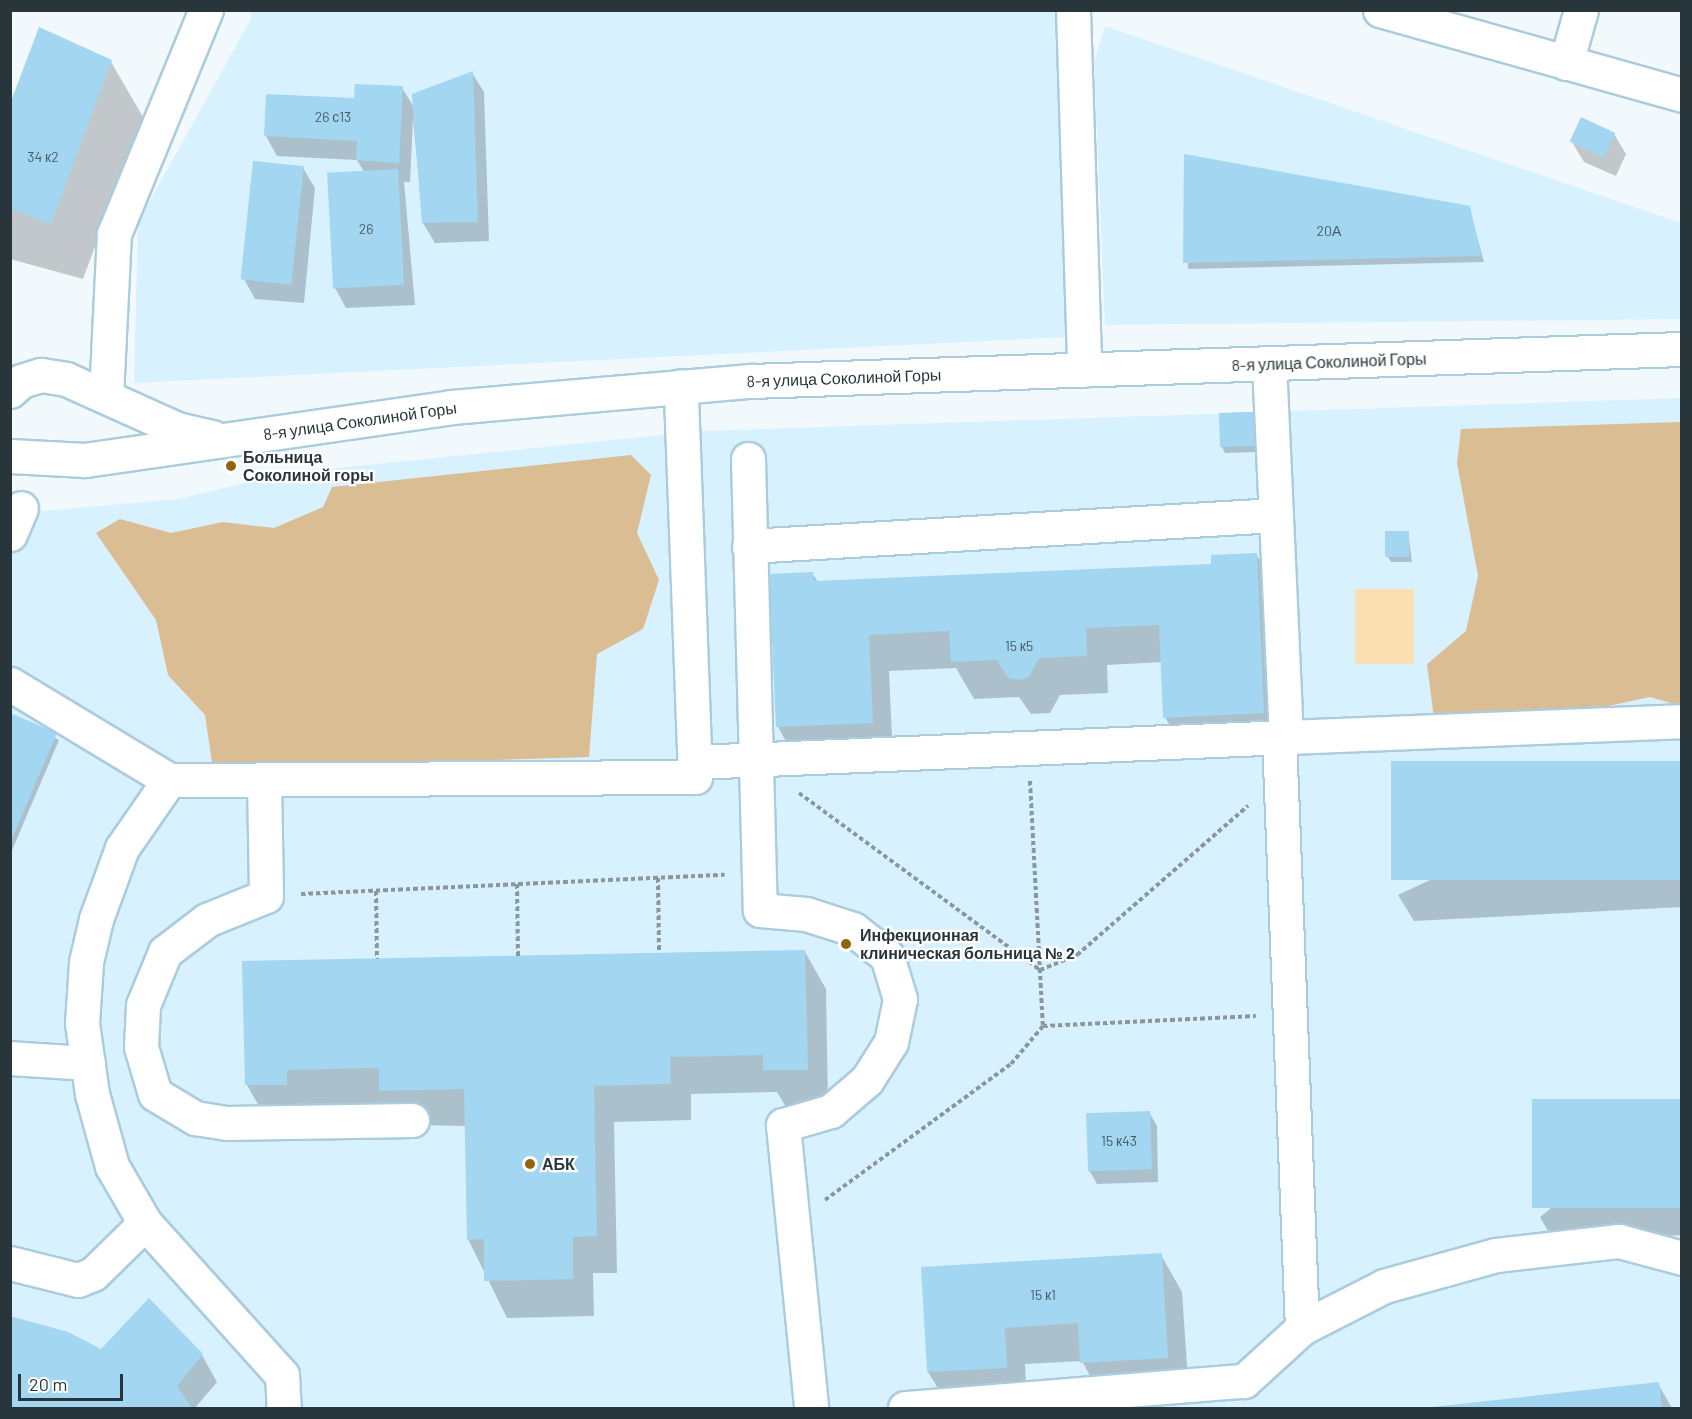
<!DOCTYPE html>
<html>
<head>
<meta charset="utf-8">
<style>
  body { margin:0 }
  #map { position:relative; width:1692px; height:1419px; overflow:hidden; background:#f2f9fd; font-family:Barlow,sans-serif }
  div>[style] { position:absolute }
  .built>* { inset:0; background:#d8f1fe }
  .green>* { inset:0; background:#fbdeb2; transform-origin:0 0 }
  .forest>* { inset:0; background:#dabd92 }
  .shadow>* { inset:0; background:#0003 }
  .building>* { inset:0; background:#a2d6f1; transform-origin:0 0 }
  .path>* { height:4px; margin-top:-2px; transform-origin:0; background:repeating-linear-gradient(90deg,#8c979c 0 4.5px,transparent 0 7.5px) }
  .roads { filter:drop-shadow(2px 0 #acd) drop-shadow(-2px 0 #acd) drop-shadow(0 2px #acd) drop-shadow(0 -2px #acd) }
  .minor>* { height:33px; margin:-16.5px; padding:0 16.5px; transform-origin:16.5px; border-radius:16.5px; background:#fff }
  .dots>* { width:16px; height:16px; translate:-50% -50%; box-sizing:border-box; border:3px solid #fff; border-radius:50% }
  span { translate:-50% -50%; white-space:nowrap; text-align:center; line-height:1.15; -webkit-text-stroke:4.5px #fff; paint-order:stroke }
  .number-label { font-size:14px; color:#465e69 }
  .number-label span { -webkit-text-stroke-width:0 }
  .street-label { font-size:16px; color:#28363c }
  .poi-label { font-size:16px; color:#28363c; font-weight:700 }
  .left { translate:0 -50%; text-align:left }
  .frame { position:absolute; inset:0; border:12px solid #28363c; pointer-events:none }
  .scale { position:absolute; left:18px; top:1374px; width:105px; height:27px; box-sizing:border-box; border:3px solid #28363c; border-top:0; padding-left:8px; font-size:18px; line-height:21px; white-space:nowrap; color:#28363c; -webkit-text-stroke:4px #fff; paint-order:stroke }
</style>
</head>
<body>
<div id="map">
  <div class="built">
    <i style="clip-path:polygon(250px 11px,1056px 11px,1069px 337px,134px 383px,138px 222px,251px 19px)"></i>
    <i style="clip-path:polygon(1105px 26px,1681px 223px,1681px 319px,1105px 325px,1094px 62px)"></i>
    <i style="clip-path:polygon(1681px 398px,1681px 1408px,11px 1408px,11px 507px,42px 511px,178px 499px,287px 473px,702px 431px)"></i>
  </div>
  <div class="green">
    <i style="left:1355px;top:589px;width:59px;height:75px"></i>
  </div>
  <div class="forest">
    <i style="clip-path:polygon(1681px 422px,1681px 706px,1650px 697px,1599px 708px,1434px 719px,1427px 664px,1466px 631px,1478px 576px,1457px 463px,1461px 429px)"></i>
    <i style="clip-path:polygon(631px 455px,651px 475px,637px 533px,659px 580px,643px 629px,597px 654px,589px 757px,213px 769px,205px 715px,168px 675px,156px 620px,96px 533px,120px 519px,171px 533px,223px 522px,274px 528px,323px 507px,332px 487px)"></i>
  </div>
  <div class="shadow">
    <i style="clip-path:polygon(111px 62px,143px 117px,83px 279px,10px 259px,10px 109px)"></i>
    <i style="clip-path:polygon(472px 73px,484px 92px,489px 241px,435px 243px,423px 223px,413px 118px,410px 182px,404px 182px,415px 305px,346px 308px,335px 288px,364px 172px,357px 160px,277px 156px,266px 136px,402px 88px,415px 109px)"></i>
    <i style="clip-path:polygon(1614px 134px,1626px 154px,1616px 176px,1584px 162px,1572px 142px)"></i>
    <i style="clip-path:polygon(1185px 156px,1469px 207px,1484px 262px,1188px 269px)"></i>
    <i style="clip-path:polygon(303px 168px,315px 188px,304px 303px,255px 299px,244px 279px)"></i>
    <i style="clip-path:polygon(1253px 413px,1258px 452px,1225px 453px,1222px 447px)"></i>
    <i style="clip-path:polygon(1408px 532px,1412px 562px,1391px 562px,1387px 556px)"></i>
    <i style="clip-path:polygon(1256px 554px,1277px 591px,1285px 750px,1186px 754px,1165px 717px,1163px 662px,1107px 665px,1108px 693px,1060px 695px,1050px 713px,1031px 714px,1019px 697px,974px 699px,956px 668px,889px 671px,893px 760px,799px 764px,778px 727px,812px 573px,818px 582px,1213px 565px)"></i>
    <i style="clip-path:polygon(10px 715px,59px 740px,10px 855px)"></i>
    <i style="clip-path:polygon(1682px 762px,1682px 907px,1414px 921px,1398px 895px)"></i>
    <i style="clip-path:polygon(805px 952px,826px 989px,828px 1106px,786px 1107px,777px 1092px,691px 1094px,691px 1120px,614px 1122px,617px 1273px,593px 1273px,594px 1316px,507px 1318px,468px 1239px,466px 1126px,268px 1122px,247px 1085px,244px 963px)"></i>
    <i style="clip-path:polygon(1682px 1100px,1682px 1235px,1555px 1243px,1540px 1217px)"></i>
    <i style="clip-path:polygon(1149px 1112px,1157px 1126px,1158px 1182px,1097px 1184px,1089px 1170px)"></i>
    <i style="clip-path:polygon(1161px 1255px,1182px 1292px,1189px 1395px,1103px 1400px,1082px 1361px,1025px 1364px,1027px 1404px,950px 1408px,928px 1372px,922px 1269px)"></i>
    <i style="clip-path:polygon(10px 1318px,101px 1351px,202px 1355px,217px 1382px,195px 1408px,10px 1408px)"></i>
    <i style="clip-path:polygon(1658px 1384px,1672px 1408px,1432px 1408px,1463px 1405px)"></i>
  </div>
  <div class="building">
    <i style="clip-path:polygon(39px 27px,112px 60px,51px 224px,10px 209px,10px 104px)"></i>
    <i style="clip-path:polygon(473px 71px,478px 222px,422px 223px,412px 94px)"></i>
    <i style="clip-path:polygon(355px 84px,403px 86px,399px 163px,356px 160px,357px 141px,264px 136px,266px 94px,354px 98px)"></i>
    <i style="left:1581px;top:117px;width:38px;height:27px;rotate:25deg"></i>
    <i style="clip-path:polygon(1184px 154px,1470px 206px,1481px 256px,1183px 263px)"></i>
    <i style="left:253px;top:161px;width:51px;height:119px;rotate:6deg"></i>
    <i style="left:398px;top:169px;width:116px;height:71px;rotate:87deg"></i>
    <i style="clip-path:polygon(1244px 412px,1254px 412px,1255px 446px,1220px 447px,1219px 413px)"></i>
    <i style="left:1385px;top:531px;width:24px;height:26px"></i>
    <i style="clip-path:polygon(1257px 553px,1264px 713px,1163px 718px,1159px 625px,1086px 628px,1087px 656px,1039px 658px,1029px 677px,1019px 680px,1008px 678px,997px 660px,951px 662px,949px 631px,869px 635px,873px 723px,776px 727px,769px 574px,813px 572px,814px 581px,1211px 564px,1211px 555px)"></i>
    <i style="clip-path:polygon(10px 713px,57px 733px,11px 841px,10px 841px)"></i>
    <i style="left:1682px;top:761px;width:119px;height:291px;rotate:90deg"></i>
    <i style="clip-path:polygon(805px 950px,808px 1070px,763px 1070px,763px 1055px,670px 1057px,671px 1084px,594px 1086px,597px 1236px,573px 1237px,573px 1279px,484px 1281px,484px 1239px,467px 1240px,464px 1089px,379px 1091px,379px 1068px,287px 1070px,287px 1085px,245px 1085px,242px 961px)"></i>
    <i style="left:1682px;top:1099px;width:109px;height:150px;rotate:90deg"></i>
    <i style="left:1150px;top:1111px;width:58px;height:64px;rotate:88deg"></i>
    <i style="clip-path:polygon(1162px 1253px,1168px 1358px,1080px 1363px,1078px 1323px,1005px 1328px,1007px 1368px,927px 1372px,921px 1267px)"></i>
    <i style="clip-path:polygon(149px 1298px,203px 1354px,177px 1386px,192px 1408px,10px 1408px,10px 1316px,68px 1332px,101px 1349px)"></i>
    <i style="clip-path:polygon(1659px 1382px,1662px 1408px,1432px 1408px,1432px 1407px)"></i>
  </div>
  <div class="path">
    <i style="left:1030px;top:781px;width:245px;rotate:87deg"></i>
    <i style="left:799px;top:793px;width:299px;rotate:36.3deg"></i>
    <i style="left:1040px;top:970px;width:40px;rotate:-22deg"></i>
    <i style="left:1077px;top:955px;width:227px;rotate:-41.1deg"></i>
    <i style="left:658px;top:878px;width:75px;rotate:89.2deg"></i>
    <i style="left:517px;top:884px;width:72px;rotate:89.2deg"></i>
    <i style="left:376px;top:891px;width:68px;rotate:89.2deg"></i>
    <i style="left:301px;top:894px;width:424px;rotate:-2.6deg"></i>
    <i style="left:825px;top:1200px;width:230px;rotate:-36.2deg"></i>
    <i style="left:1011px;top:1064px;width:50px;rotate:-49.9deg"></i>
    <i style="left:1043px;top:1026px;width:213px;rotate:-2.7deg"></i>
  </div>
  <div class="roads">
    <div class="minor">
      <i style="left:1073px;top:10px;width:360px;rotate:88.2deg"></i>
      <i style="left:1380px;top:10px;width:314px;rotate:15.7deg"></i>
      <i style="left:1566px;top:63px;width:55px;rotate:-74.2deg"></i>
      <i style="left:10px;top:391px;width:15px;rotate:-42deg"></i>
      <i style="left:21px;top:381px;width:21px;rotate:-17deg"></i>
      <i style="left:41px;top:375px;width:25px;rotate:9deg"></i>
      <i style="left:66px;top:379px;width:122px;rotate:24.2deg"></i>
      <i style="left:177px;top:429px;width:37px;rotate:13deg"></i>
      <i style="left:106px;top:396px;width:162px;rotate:-87.2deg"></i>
      <i style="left:114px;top:234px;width:242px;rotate:-67.7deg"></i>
      <i style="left:10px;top:456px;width:75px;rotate:3.1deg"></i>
      <i style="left:85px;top:460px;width:370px;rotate:-8.2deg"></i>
      <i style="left:451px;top:407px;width:301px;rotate:-5deg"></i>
      <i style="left:751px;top:381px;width:932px;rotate:-1.97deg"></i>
      <i style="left:748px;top:459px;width:451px;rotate:88.5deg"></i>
      <i style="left:760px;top:910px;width:46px;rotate:5deg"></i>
      <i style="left:806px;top:914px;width:49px;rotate:17.7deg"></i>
      <i style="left:853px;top:929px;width:43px;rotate:38.5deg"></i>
      <i style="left:887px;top:956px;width:45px;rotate:73.2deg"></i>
      <i style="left:900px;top:999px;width:44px;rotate:101.8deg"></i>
      <i style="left:891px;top:1042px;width:45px;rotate:122.3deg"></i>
      <i style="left:867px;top:1080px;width:48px;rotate:139.3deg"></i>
      <i style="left:831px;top:1111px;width:50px;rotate:163.7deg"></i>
      <i style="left:783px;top:1125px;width:284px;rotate:84.3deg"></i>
      <i style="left:10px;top:534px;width:28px;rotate:-67deg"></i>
      <i style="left:749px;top:546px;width:528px;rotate:-3.37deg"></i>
      <i style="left:10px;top:684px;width:186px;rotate:31.1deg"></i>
      <i style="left:169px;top:780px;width:526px;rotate:-0.33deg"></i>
      <i style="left:695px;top:777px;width:391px;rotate:-92.1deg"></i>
      <i style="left:1286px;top:737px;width:396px;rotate:-2.3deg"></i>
      <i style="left:695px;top:762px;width:592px;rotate:-2.42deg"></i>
      <i style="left:1286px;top:737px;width:372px;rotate:-92.6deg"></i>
      <i style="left:264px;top:779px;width:117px;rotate:89deg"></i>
      <i style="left:266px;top:896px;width:64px;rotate:157.9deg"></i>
      <i style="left:207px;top:920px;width:53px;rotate:142.7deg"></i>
      <i style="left:165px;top:952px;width:57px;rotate:112.5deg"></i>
      <i style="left:143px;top:1005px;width:42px;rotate:92.7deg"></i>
      <i style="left:141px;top:1047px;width:49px;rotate:73.4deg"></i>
      <i style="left:155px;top:1094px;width:47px;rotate:31deg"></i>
      <i style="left:195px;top:1118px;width:32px;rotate:9deg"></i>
      <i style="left:227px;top:1123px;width:185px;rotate:-0.9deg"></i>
      <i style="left:10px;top:1058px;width:78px;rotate:3.7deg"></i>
      <i style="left:145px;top:1223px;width:205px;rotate:48deg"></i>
      <i style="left:282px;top:1375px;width:33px;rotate:87deg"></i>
      <i style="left:10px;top:1263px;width:70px;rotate:14deg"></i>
      <i style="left:78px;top:1280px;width:16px;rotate:-22deg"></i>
      <i style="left:93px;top:1274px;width:73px;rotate:-44.4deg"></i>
      <i style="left:145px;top:1223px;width:66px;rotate:-120.1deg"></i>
      <i style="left:112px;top:1166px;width:75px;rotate:-105.5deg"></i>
      <i style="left:92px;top:1094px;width:72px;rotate:-98deg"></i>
      <i style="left:82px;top:1023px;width:61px;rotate:-86.2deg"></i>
      <i style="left:86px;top:962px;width:44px;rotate:-76.9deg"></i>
      <i style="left:96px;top:919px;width:76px;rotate:-69.9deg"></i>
      <i style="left:122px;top:848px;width:83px;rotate:-55.3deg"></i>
      <i style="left:1302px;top:1328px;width:92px;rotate:-27.1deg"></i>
      <i style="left:1384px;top:1286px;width:116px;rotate:-15.5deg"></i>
      <i style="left:1496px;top:1255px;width:124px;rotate:-6.5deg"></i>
      <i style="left:1619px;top:1241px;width:65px;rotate:15.1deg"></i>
      <i style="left:905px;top:1408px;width:340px;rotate:-4.6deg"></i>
      <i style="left:1244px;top:1381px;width:79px;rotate:-42.4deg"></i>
      <i style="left:1302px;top:1328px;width:591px;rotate:-92.23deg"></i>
    </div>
  </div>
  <div class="dots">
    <i style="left:231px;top:466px;background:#91650f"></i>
    <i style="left:846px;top:944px;background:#91650f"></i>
    <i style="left:530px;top:1164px;background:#91650f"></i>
  </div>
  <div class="number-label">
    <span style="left:333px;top:117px">26 с13</span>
    <span style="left:43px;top:157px">34 к2</span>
    <span style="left:366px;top:229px">26</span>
    <span style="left:1329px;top:231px">20А</span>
    <span style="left:1019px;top:646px">15 к5</span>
    <span style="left:1119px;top:1141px">15 к43</span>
    <span style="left:1043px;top:1295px">15 к1</span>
  </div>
  <div class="street-label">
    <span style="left:1329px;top:362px;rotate:-2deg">8-я улица Соколиной Горы</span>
    <span style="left:844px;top:378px;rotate:-2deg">8-я улица Соколиной Горы</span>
    <span style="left:360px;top:421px;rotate:-8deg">8-я улица Соколиной Горы</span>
  </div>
  <div class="poi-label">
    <span class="left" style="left:243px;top:466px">Больница<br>Соколиной горы</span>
    <span class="left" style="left:860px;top:944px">Инфекционная<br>клиническая больница № 2</span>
    <span class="left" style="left:542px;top:1164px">АБК</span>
  </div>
  <div class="frame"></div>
  <div class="scale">20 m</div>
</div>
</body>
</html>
